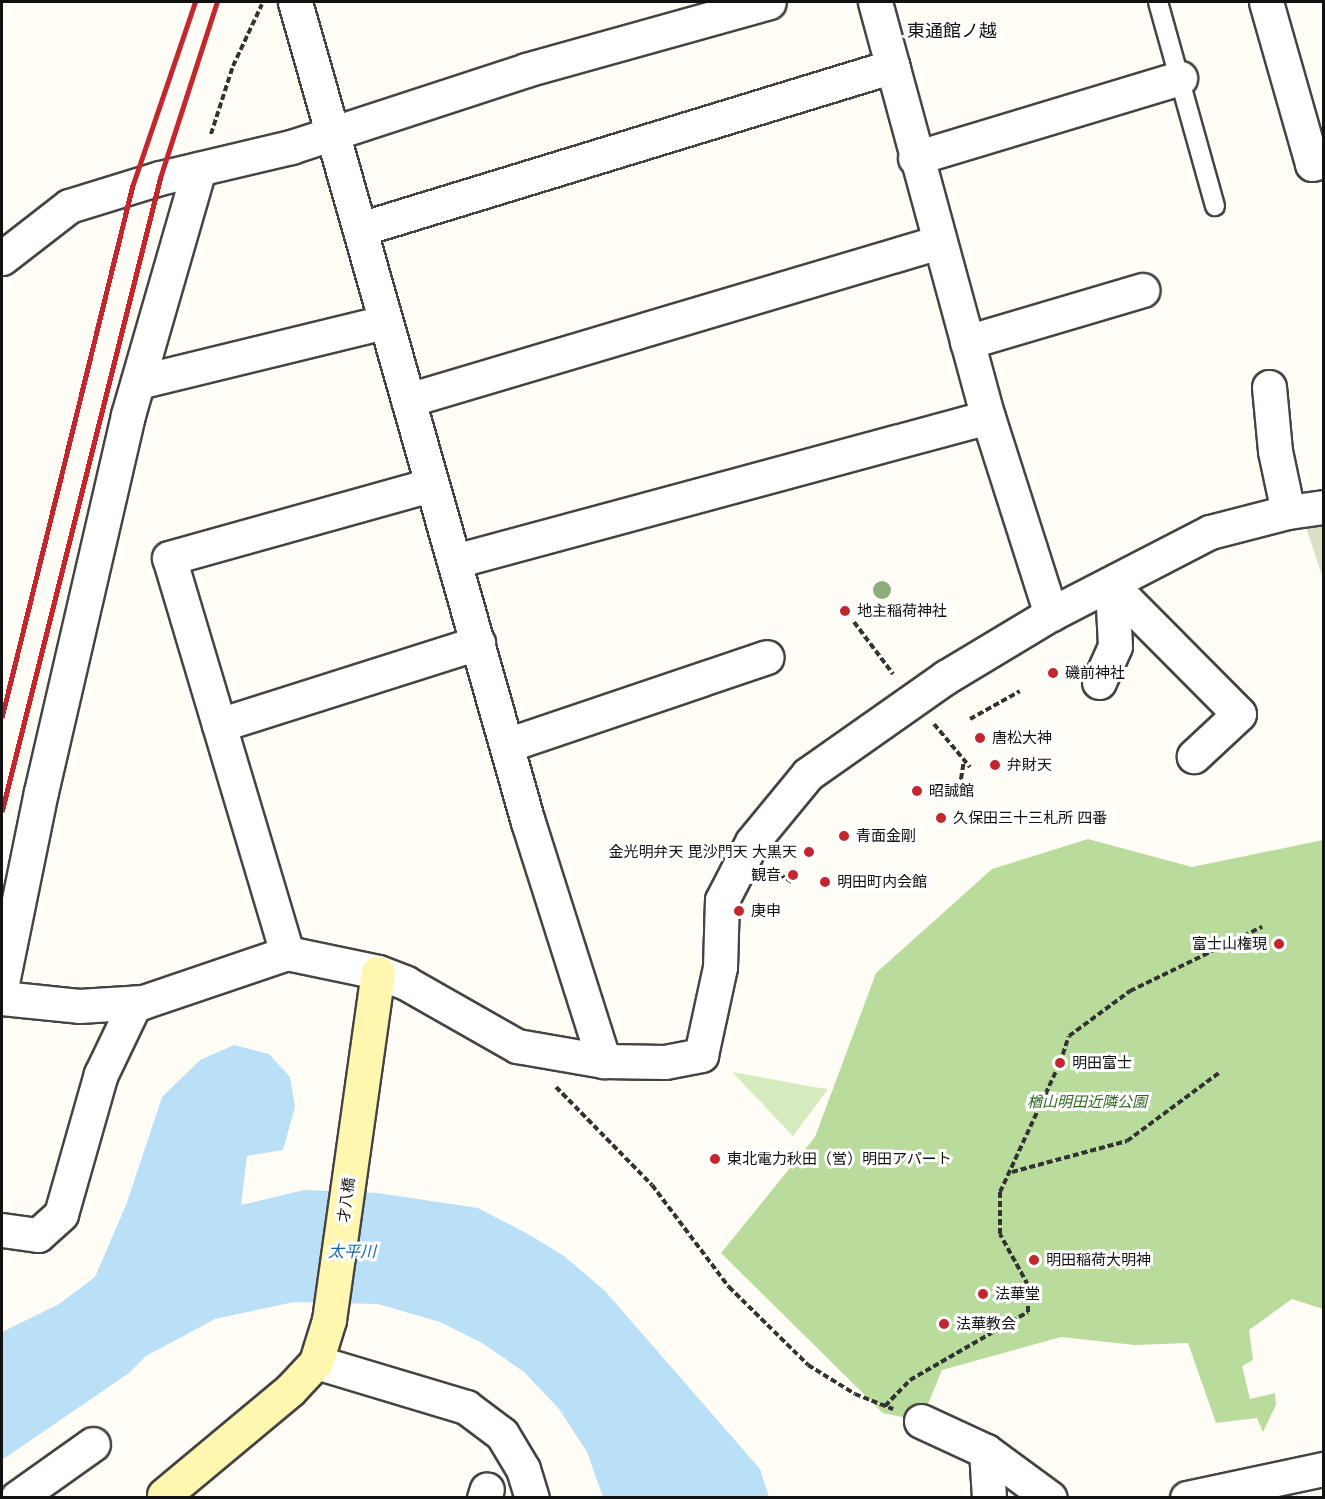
<!DOCTYPE html>
<html>
<head>
<meta charset="utf-8">
<style>
  body { margin:0 }
  #map { position:relative; width:1325px; height:1499px; overflow:hidden; background:#fffdf5; font-family:"Libre Baskerville","Noto Sans JP",serif }
  div>[style] { position:absolute }
  .green>* { inset:0; background:#d5ebbd }
  .forest>* { inset:0; background:#b9dc9c }
  .cemetery>* { inset:0; background:#d9e3c4 }
  .water>* { inset:0; background:#b9e0f7 }
  .path>* { height:4px; margin-top:-2px; transform-origin:0; background:repeating-linear-gradient(90deg,#333 0 6px,transparent 0 9px) }
  .roads { filter:drop-shadow(2px 0 #444) drop-shadow(-2px 0 #444) drop-shadow(0 2px #444) drop-shadow(0 -2px #444) }
  .lane>* { height:18px; margin:-9px; padding:0 9px; transform-origin:9px; border-radius:9px; background:#fff }
  .street>* { height:33px; margin:-16.5px; padding:0 16.5px; transform-origin:16.5px; border-radius:16.5px; background:#fff }
  .secondary>* { height:33px; margin:-16.5px; padding:0 16.5px; transform-origin:16.5px; border-radius:16.5px; background:#fff6b0 }
  .rail>* { height:4.5px; margin:-2.25px; padding:0 2.25px; transform-origin:2.25px; border-radius:2.25px; background:#c4262e }
  .trees>* { width:18px; height:18px; margin:-9px; border-radius:50%; background:#8dad7f }
  .dots>* { width:16px; height:16px; translate:-50% -50%; box-sizing:border-box; border:3px solid #fff; border-radius:50% }
  span { translate:-50% -50%; white-space:nowrap; text-align:center; line-height:1.15; -webkit-text-stroke:6px #fff; paint-order:stroke }
  .poi-label { font-size:15px; color:#111 }
  .left { translate:0 -50%; text-align:left }
  .right { translate:-100% -50%; text-align:right }
  .park-label { font-size:15px; color:#2f6b1f; font-style:italic }
  .street-label { font-size:15px; color:#111 }
  .water-label { font-size:16px; color:#1768a6; font-style:italic }
  .quarter-label { font-size:18px; color:#111 }
  .frame { position:absolute; inset:0; border:3px solid #111; pointer-events:none }
</style>
</head>
<body>
<div id="map">
  <div class="green">
    <i style="clip-path:polygon(732px 1072px,814px 1087px,828px 1089px,793px 1136px)"></i>
  </div>
  <div class="forest">
    <i style="clip-path:polygon(1088px 839px,1192px 867px,1323px 840px,1323px 1309px,1292px 1299px,1249px 1330px,1253px 1360px,1242px 1366px,1250px 1399px,1275px 1393px,1276px 1405px,1263px 1432px,1257px 1418px,1216px 1423px,1188px 1343px,1135px 1345px,1061px 1337px,942px 1370px,921px 1421px,883px 1413px,721px 1253px,815px 1137px,876px 973px,992px 869px)"></i>
  </div>
  <div class="cemetery">
    <i style="clip-path:polygon(1323px 524px,1323px 579px,1306px 527px)"></i>
  </div>
  <div class="water">
    <i style="clip-path:polygon(234px 1045px,269px 1054px,290px 1077px,295px 1107px,283px 1150px,247px 1156px,241px 1205px,304px 1190px,378px 1193px,478px 1208px,528px 1234px,564px 1256px,605px 1291px,760px 1469px,769px 1497px,603px 1497px,587px 1452px,559px 1409px,524px 1372px,482px 1343px,440px 1322px,378px 1304px,294px 1302px,215px 1319px,146px 1356px,129px 1373px,2px 1460px,2px 1332px,59px 1304px,95px 1277px,126px 1205px,162px 1097px,200px 1060px)"></i>
  </div>
  <div class="path">
    <i style="left:211px;top:134px;width:71px;rotate:-72.1deg"></i>
    <i style="left:233px;top:66px;width:68px;rotate:-64.9deg"></i>
    <i style="left:854px;top:622px;width:65px;rotate:53.1deg"></i>
    <i style="left:970px;top:719px;width:57px;rotate:-29.2deg"></i>
    <i style="left:934px;top:724px;width:56px;rotate:50.1deg"></i>
    <i style="left:941px;top:799px;width:28px;rotate:-45deg"></i>
    <i style="left:961px;top:779px;width:18px;rotate:-81deg"></i>
    <i style="left:779px;top:874px;width:15px;rotate:32deg"></i>
    <i style="left:556px;top:1087px;width:137px;rotate:45.6deg"></i>
    <i style="left:652px;top:1185px;width:128px;rotate:53deg"></i>
    <i style="left:729px;top:1287px;width:111px;rotate:44.6deg"></i>
    <i style="left:808px;top:1365px;width:55px;rotate:31.7deg"></i>
    <i style="left:855px;top:1394px;width:41px;rotate:21.5deg"></i>
    <i style="left:1012px;top:1172px;width:119px;rotate:-15.1deg"></i>
    <i style="left:1127px;top:1141px;width:114px;rotate:-36.5deg"></i>
    <i style="left:885px;top:1406px;width:36px;rotate:-46deg"></i>
    <i style="left:910px;top:1380px;width:136px;rotate:-30deg"></i>
    <i style="left:1028px;top:1312px;width:27px;rotate:-90deg"></i>
    <i style="left:1028px;top:1285px;width:58px;rotate:-118.8deg"></i>
    <i style="left:1000px;top:1234px;width:42px;rotate:-90deg"></i>
    <i style="left:1000px;top:1192px;width:142px;rotate:-65.1deg"></i>
    <i style="left:1060px;top:1063px;width:28px;rotate:-72deg"></i>
    <i style="left:1069px;top:1036px;width:76px;rotate:-36.4deg"></i>
    <i style="left:1130px;top:991px;width:147px;rotate:-25.9deg"></i>
  </div>
  <div class="roads">
    <div class="lane">
      <i style="left:1158px;top:2px;width:212px;rotate:74.4deg"></i>
    </div>
    <div class="street">
      <i style="left:295px;top:2px;width:852px;rotate:74.14deg"></i>
      <i style="left:528px;top:822px;width:251px;rotate:72.4deg"></i>
      <i style="left:875px;top:2px;width:430px;rotate:74.8deg"></i>
      <i style="left:988px;top:417px;width:207px;rotate:72.3deg"></i>
      <i style="left:1266px;top:2px;width:168px;rotate:74.1deg"></i>
      <i style="left:1312px;top:164px;width:12px;rotate:-14deg"></i>
      <i style="left:915px;top:158px;width:277px;rotate:-16.8deg"></i>
      <i style="left:360px;top:229px;width:557px;rotate:-17deg"></i>
      <i style="left:2px;top:258px;width:85px;rotate:-37.8deg"></i>
      <i style="left:69px;top:206px;width:95px;rotate:-17.1deg"></i>
      <i style="left:160px;top:178px;width:135px;rotate:-13.3deg"></i>
      <i style="left:291px;top:147px;width:247px;rotate:-18.1deg"></i>
      <i style="left:526px;top:70px;width:252px;rotate:-15.6deg"></i>
      <i style="left:967px;top:342px;width:183px;rotate:-16.5deg"></i>
      <i style="left:138px;top:382px;width:253px;rotate:-13.7deg"></i>
      <i style="left:1269px;top:387px;width:64px;rotate:84.6deg"></i>
      <i style="left:1275px;top:451px;width:62px;rotate:78deg"></i>
      <i style="left:408px;top:400px;width:554px;rotate:-16.57deg"></i>
      <i style="left:455px;top:561px;width:552px;rotate:-15.12deg"></i>
      <i style="left:1112px;top:586px;width:180px;rotate:45.2deg"></i>
      <i style="left:1239px;top:714px;width:62px;rotate:137deg"></i>
      <i style="left:1099px;top:682px;width:39px;rotate:-66deg"></i>
      <i style="left:1115px;top:646px;width:60px;rotate:-92.9deg"></i>
      <i style="left:219px;top:725px;width:272px;rotate:-17.6deg"></i>
      <i style="left:507px;top:745px;width:274px;rotate:-18.7deg"></i>
      <i style="left:287px;top:953px;width:412px;rotate:-106.6deg"></i>
      <i style="left:169px;top:558px;width:272px;rotate:-15.6deg"></i>
      <i style="left:2px;top:983px;width:195px;rotate:-78.5deg"></i>
      <i style="left:41px;top:792px;width:387px;rotate:-77deg"></i>
      <i style="left:128px;top:415px;width:256px;rotate:-73.9deg"></i>
      <i style="left:2px;top:998px;width:77px;rotate:5.9deg"></i>
      <i style="left:79px;top:1006px;width:64px;rotate:-3.6deg"></i>
      <i style="left:143px;top:1002px;width:152px;rotate:-18.8deg"></i>
      <i style="left:287px;top:953px;width:93px;rotate:11.8deg"></i>
      <i style="left:378px;top:972px;width:30px;rotate:21deg"></i>
      <i style="left:406px;top:983px;width:128px;rotate:29.6deg"></i>
      <i style="left:517px;top:1046px;width:88px;rotate:9.8deg"></i>
      <i style="left:604px;top:1061px;width:61px;rotate:0.9deg"></i>
      <i style="left:665px;top:1062px;width:37px;rotate:-11deg"></i>
      <i style="left:701px;top:1055px;width:90px;rotate:-77.8deg"></i>
      <i style="left:720px;top:967px;width:67px;rotate:-88.3deg"></i>
      <i style="left:722px;top:900px;width:65px;rotate:-62.7deg"></i>
      <i style="left:752px;top:842px;width:88px;rotate:-50.5deg"></i>
      <i style="left:808px;top:774px;width:169px;rotate:-35.1deg"></i>
      <i style="left:946px;top:677px;width:122px;rotate:-31deg"></i>
      <i style="left:1051px;top:614px;width:179px;rotate:-27.3deg"></i>
      <i style="left:1210px;top:532px;width:81px;rotate:-14.4deg"></i>
      <i style="left:1288px;top:512px;width:36px;rotate:-8deg"></i>
      <i style="left:2px;top:1230px;width:36px;rotate:8deg"></i>
      <i style="left:38px;top:1235px;width:31px;rotate:-42deg"></i>
      <i style="left:61px;top:1214px;width:146px;rotate:-74.1deg"></i>
      <i style="left:101px;top:1074px;width:79px;rotate:-64.4deg"></i>
      <i style="left:316px;top:1362px;width:157px;rotate:16.7deg"></i>
      <i style="left:466px;top:1407px;width:45px;rotate:36.9deg"></i>
      <i style="left:502px;top:1434px;width:41px;rotate:59deg"></i>
      <i style="left:523px;top:1469px;width:30px;rotate:73deg"></i>
      <i style="left:921px;top:1421px;width:72px;rotate:24.8deg"></i>
      <i style="left:986px;top:1451px;width:79px;rotate:36.3deg"></i>
      <i style="left:986px;top:1451px;width:47px;rotate:86.3deg"></i>
      <i style="left:17px;top:1498px;width:93px;rotate:-35.4deg"></i>
      <i style="left:484px;top:1498px;width:9px;rotate:-72deg"></i>
      <i style="left:1187px;top:1498px;width:140px;rotate:-12deg"></i>
    </div>
    <div class="secondary">
      <i style="left:164px;top:1495px;width:164px;rotate:-39.8deg"></i>
      <i style="left:290px;top:1390px;width:38px;rotate:-47deg"></i>
      <i style="left:316px;top:1362px;width:44px;rotate:-72.8deg"></i>
      <i style="left:329px;top:1320px;width:351px;rotate:-82deg"></i>
    </div>
  </div>
  <div class="rail">
    <i style="left:2px;top:716px;width:545px;rotate:-76.19deg"></i>
    <i style="left:132px;top:187px;width:195px;rotate:-71.2deg"></i>
    <i style="left:2px;top:810px;width:651px;rotate:-75.96deg"></i>
    <i style="left:160px;top:178px;width:185px;rotate:-72.1deg"></i>
  </div>
  <div class="trees">
    <i style="left:882px;top:590px"></i>
  </div>
  <div class="dots">
    <i style="left:845px;top:611px;background:#c4262e"></i>
    <i style="left:1053px;top:673px;background:#c4262e"></i>
    <i style="left:980px;top:738px;background:#c4262e"></i>
    <i style="left:995px;top:765px;background:#c4262e"></i>
    <i style="left:917px;top:791px;background:#c4262e"></i>
    <i style="left:941px;top:818px;background:#c4262e"></i>
    <i style="left:844px;top:836px;background:#c4262e"></i>
    <i style="left:809px;top:852px;background:#c4262e"></i>
    <i style="left:793px;top:875px;background:#c4262e"></i>
    <i style="left:825px;top:882px;background:#c4262e"></i>
    <i style="left:739px;top:911px;background:#c4262e"></i>
    <i style="left:1279px;top:944px;background:#c4262e"></i>
    <i style="left:1060px;top:1063px;background:#c4262e"></i>
    <i style="left:715px;top:1159px;background:#c4262e"></i>
    <i style="left:1034px;top:1260px;background:#c4262e"></i>
    <i style="left:983px;top:1294px;background:#c4262e"></i>
    <i style="left:944px;top:1324px;background:#c4262e"></i>
  </div>
  <div class="poi-label">
    <span class="left" style="left:857px;top:611px">地主稲荷神社</span>
    <span class="left" style="left:1065px;top:673px">磯前神社</span>
    <span class="left" style="left:992px;top:738px">唐松大神</span>
    <span class="left" style="left:1007px;top:765px">弁財天</span>
    <span class="left" style="left:929px;top:791px">昭誠館</span>
    <span class="left" style="left:953px;top:818px">久保田三十三札所 四番</span>
    <span class="left" style="left:856px;top:836px">青面金剛</span>
    <span class="right" style="left:797px;top:852px">金光明弁天 毘沙門天 大黒天</span>
    <span class="right" style="left:781px;top:875px">観音</span>
    <span class="left" style="left:837px;top:882px">明田町内会館</span>
    <span class="left" style="left:751px;top:911px">庚申</span>
    <span class="right" style="left:1267px;top:944px">富士山権現</span>
    <span class="left" style="left:1072px;top:1063px">明田富士</span>
    <span class="left" style="left:727px;top:1159px">東北電力秋田（営）明田アパート</span>
    <span class="left" style="left:1046px;top:1260px">明田稲荷大明神</span>
    <span class="left" style="left:995px;top:1294px">法華堂</span>
    <span class="left" style="left:956px;top:1324px">法華教会</span>
  </div>
  <div class="park-label">
    <span style="left:1087px;top:1102px">楢山明田近隣公園</span>
  </div>
  <div class="street-label">
    <span style="left:346px;top:1200px;rotate:-82deg">才八橋</span>
  </div>
  <div class="water-label">
    <span style="left:352px;top:1251px">太平川</span>
  </div>
  <div class="quarter-label">
    <span style="left:952px;top:31px">東通館ノ越</span>
  </div>
  <div class="frame"></div>
</div>
</body>
</html>
